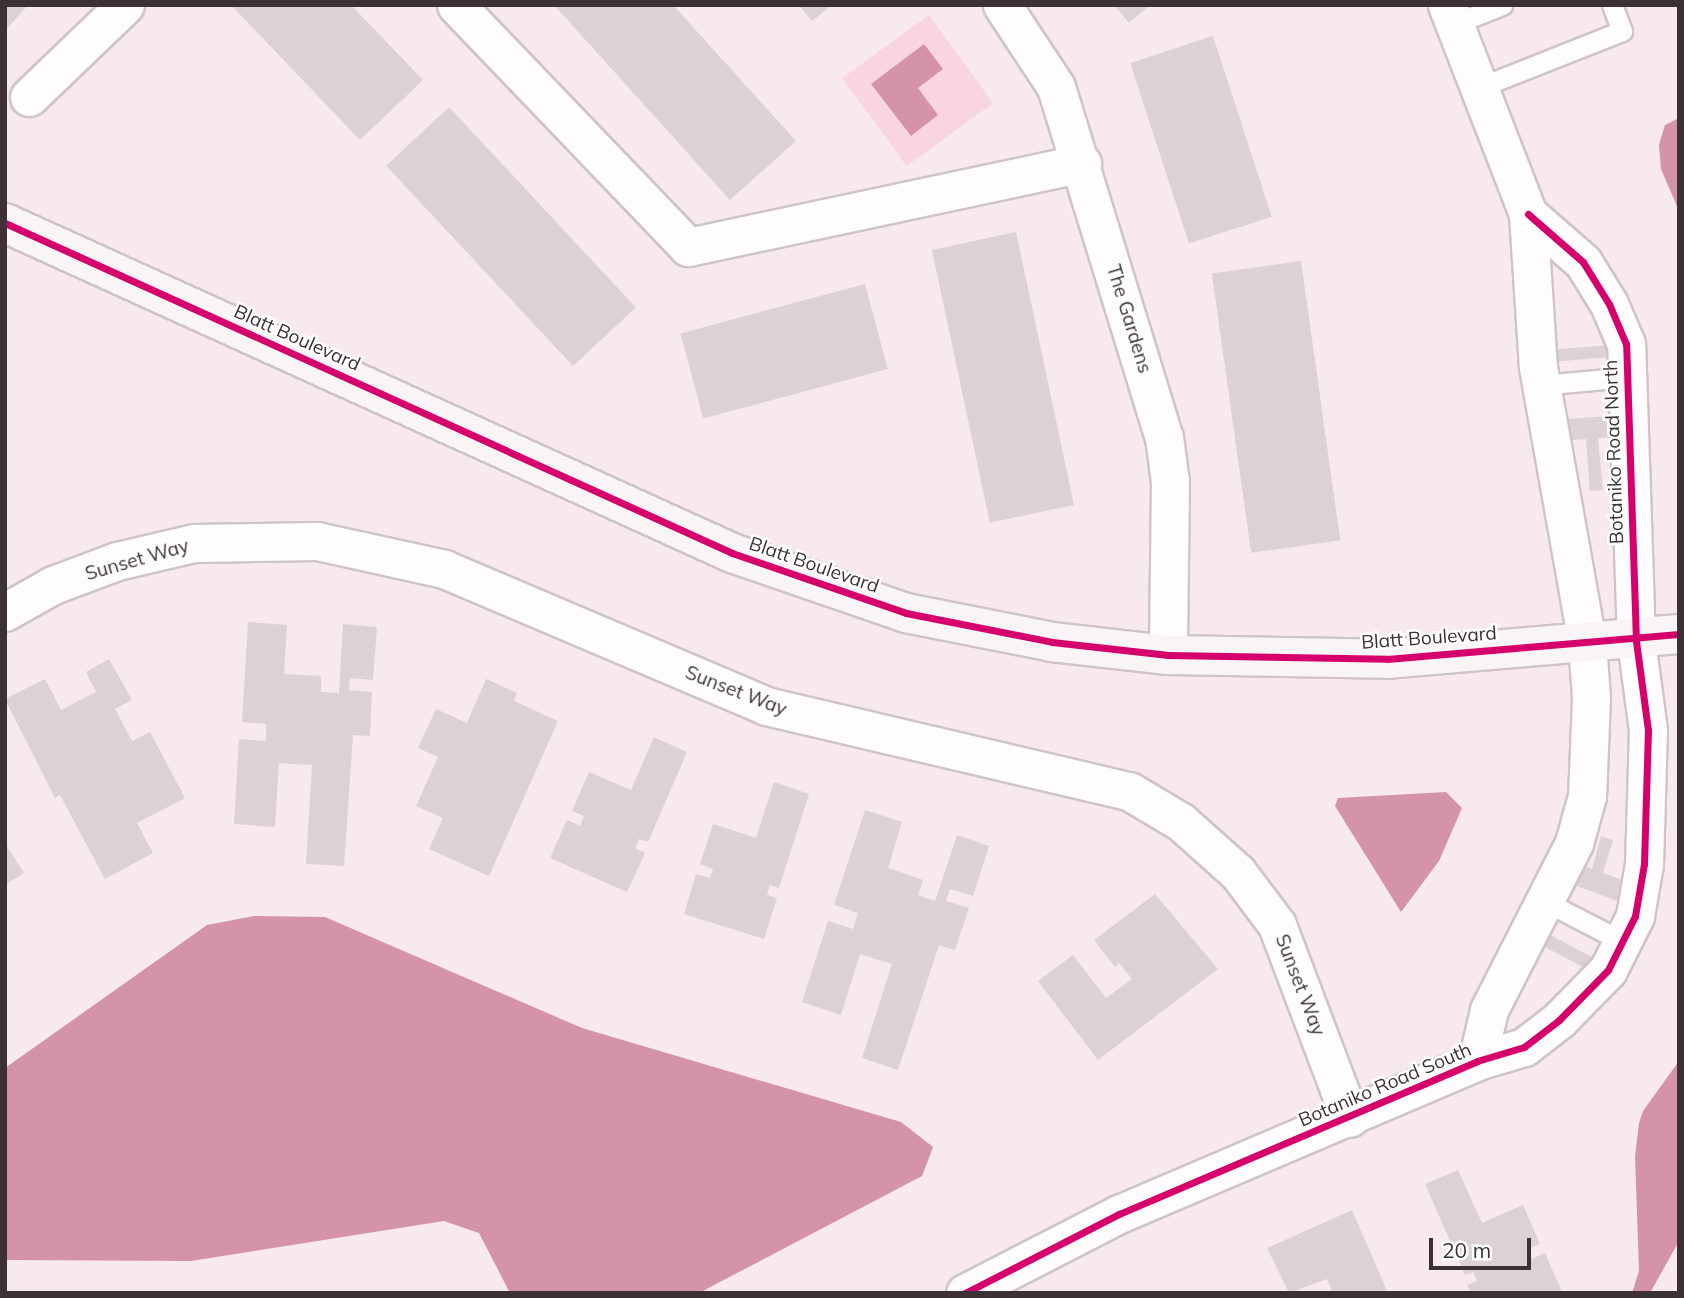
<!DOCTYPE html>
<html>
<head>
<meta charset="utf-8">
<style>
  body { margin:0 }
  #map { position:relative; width:1684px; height:1298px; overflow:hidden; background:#f7e9ed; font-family:Mulish,sans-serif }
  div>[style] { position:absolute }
  .green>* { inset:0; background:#f8d5df; transform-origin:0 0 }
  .water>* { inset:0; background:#d493a8 }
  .building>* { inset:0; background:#dcd1d4; transform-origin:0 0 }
  .roads { filter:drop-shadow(2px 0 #cfc4c7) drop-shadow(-2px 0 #cfc4c7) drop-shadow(0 2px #cfc4c7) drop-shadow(0 -2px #cfc4c7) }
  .lane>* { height:19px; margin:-9.5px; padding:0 9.5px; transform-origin:9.5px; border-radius:9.5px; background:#fefcfc }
  .street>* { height:37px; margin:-18.5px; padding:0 18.5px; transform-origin:18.5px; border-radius:18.5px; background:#fefcfc }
  .secondary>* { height:38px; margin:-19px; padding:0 19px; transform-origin:19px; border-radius:19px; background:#f9f4f6 }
  .cycleway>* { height:7px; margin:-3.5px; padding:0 3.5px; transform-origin:3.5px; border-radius:3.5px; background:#d6006c }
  span { translate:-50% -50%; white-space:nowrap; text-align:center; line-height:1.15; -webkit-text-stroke:5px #fff; paint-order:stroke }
  .street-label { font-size:19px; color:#3c3235 }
  .frame { position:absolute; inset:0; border:7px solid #3c3235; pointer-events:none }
  .scale { position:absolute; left:1429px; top:1238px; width:102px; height:32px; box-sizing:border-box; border:4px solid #3c3235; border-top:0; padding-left:9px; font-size:21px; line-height:24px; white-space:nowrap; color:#3c3235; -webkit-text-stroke:5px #fff; paint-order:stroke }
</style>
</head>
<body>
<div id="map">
  <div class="green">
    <i style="left:929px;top:15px;width:109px;height:107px;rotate:54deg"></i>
  </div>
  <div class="water">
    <i style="clip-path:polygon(924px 44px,943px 69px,918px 88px,938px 115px,911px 136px,871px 84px)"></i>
    <i style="clip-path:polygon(1679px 118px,1679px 211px,1661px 169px,1659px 145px,1665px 125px)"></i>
    <i style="clip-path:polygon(1446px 792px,1462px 808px,1439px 861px,1401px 912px,1335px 806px,1338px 798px)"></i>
    <i style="clip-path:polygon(254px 916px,325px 917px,582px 1028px,901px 1122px,933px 1147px,922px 1176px,699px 1293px,510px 1293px,479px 1233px,444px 1221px,191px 1261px,5px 1260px,5px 1068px,207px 925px)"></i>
    <i style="clip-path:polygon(1679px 1061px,1679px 1241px,1650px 1293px,1632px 1293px,1639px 1271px,1635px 1156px,1639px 1123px,1643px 1111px)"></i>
  </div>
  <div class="building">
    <i style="clip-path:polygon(5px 5px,28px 5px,5px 31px)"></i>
    <i style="clip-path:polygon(231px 5px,351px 5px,423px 80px,360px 140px)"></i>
    <i style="clip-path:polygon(554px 5px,673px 5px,796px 141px,730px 200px)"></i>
    <i style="clip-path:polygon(799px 5px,832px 5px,812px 21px)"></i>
    <i style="clip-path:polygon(1114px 5px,1150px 5px,1129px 23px)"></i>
    <i style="left:1213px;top:36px;width:190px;height:87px;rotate:72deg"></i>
    <i style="left:449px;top:107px;width:274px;height:86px;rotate:47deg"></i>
    <i style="left:1016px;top:232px;width:279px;height:86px;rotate:78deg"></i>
    <i style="left:1301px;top:261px;width:282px;height:90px;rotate:82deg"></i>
    <i style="left:865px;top:284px;width:88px;height:191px;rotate:75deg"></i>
    <i style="left:1620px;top:344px;width:12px;height:70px;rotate:85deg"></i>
    <i style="clip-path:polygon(1620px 415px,1621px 437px,1598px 438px,1603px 490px,1590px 491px,1586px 439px,1557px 441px,1556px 420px)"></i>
    <i style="clip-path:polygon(248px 622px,287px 625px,284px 674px,321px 676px,321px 692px,339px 693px,343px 624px,377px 627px,373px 680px,350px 678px,349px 690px,372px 692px,370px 736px,353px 735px,344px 866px,306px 864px,312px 765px,279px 763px,275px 827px,234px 824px,239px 739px,266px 741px,266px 724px,242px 722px)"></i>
    <i style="clip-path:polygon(109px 659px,132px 700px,115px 709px,132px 741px,150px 732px,185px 798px,137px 823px,153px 853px,105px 879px,60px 795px,55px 798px,5px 699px,45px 679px,61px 710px,96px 692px,86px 672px)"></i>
    <i style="clip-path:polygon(486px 679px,517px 693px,514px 701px,558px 721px,489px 876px,429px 849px,443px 818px,416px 806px,438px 757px,418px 748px,436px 709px,467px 723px)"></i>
    <i style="clip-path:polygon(654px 737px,687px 752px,648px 842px,639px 839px,635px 848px,645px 853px,627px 892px,550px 858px,567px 820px,580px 826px,584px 816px,572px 811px,589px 772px,631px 790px)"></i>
    <i style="clip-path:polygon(774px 782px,809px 794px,779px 888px,770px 885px,767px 895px,777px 898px,764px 939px,684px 914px,696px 874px,710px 878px,713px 869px,700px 864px,713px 824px,756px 838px)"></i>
    <i style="clip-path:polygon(865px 810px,902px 822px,888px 868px,923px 880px,918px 895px,935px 901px,957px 835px,989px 846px,973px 896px,950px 889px,946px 901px,969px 908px,955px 950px,939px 945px,898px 1070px,862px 1058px,892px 964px,860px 954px,841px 1015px,802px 1002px,828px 921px,853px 929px,858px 913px,834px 905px)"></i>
    <i style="clip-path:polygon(1601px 836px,1613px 840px,1603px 873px,1630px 883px,1623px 903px,1563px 881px,1570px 861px,1592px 869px)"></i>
    <i style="clip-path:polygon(5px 843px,24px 873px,5px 885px)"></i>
    <i style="clip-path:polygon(1155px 894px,1218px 969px,1098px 1060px,1038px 981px,1073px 955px,1106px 998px,1132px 979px,1119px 963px,1115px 967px,1094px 940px)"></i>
    <i style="left:1537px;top:928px;width:70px;height:13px;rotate:28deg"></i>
    <i style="clip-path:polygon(1458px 1170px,1482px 1223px,1523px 1205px,1540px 1244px,1528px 1249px,1532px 1259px,1545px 1253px,1562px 1292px,1471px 1293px,1467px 1285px,1477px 1281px,1473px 1272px,1465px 1275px,1425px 1184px)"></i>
    <i style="clip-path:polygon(1352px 1210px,1388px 1293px,1333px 1293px,1327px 1279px,1289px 1293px,1267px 1248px)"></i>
  </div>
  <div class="roads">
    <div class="lane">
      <i style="left:1454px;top:24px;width:52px;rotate:-21.6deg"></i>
      <i style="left:1478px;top:88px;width:155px;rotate:-21.6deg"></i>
      <i style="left:1622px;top:31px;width:28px;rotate:-111deg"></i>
      <i style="left:1541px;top:385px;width:87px;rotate:-5.3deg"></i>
      <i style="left:1546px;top:902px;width:85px;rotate:27.2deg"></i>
    </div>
    <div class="street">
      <i style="left:456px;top:5px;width:335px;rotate:46.2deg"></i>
      <i style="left:688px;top:247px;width:403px;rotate:-12deg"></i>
      <i style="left:1002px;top:5px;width:98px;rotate:56.6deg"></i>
      <i style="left:1056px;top:87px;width:366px;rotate:72.9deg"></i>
      <i style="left:1164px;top:437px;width:45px;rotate:82.4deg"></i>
      <i style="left:1170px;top:482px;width:173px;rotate:90.7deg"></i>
      <i style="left:1447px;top:5px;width:224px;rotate:68.8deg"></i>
      <i style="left:1528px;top:214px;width:153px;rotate:86.3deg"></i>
      <i style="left:1538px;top:367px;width:279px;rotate:79.9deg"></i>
      <i style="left:1587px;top:642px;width:56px;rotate:85.9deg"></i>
      <i style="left:1591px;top:698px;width:98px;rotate:92.3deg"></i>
      <i style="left:1587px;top:796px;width:49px;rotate:105.5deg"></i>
      <i style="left:1574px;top:843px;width:187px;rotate:117deg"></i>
      <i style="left:1489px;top:1010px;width:52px;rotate:103.2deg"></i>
      <i style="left:29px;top:97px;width:133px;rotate:-43.8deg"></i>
      <i style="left:5px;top:612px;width:55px;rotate:-29.4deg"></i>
      <i style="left:53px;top:585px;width:68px;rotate:-20.6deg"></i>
      <i style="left:117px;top:561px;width:79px;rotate:-13.2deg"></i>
      <i style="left:194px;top:543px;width:123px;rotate:-0.9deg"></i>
      <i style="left:317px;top:541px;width:130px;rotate:12.4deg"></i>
      <i style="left:444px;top:569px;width:350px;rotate:23deg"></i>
      <i style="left:766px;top:706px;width:373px;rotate:13.2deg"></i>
      <i style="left:1129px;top:791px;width:61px;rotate:30.8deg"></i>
      <i style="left:1181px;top:822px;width:76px;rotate:41.8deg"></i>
      <i style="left:1238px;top:873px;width:65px;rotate:53.1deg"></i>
      <i style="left:1277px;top:925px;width:206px;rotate:69.3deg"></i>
      <i style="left:965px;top:1293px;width:173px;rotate:-27.2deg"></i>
      <i style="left:1119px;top:1214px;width:389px;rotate:-23.1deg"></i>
      <i style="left:1477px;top:1061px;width:49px;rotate:-16.6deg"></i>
      <i style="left:1524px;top:1047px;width:44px;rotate:-37.6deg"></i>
      <i style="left:1559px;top:1020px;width:70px;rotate:-45.6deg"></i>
      <i style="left:1608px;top:970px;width:60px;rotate:-63.4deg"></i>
      <i style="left:1635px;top:916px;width:53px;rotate:-80.2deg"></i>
      <i style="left:1644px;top:864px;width:134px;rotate:-88.3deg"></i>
      <i style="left:1648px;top:730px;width:90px;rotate:-97.7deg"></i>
      <i style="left:1636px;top:641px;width:297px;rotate:-91.9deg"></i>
      <i style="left:1626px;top:344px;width:43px;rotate:-113deg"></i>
      <i style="left:1609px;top:304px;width:49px;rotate:-121.8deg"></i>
      <i style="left:1583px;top:262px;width:73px;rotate:-138.9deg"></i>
    </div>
    <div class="secondary">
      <i style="left:5px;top:223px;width:798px;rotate:24.41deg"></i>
      <i style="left:732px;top:553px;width:184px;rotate:19deg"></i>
      <i style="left:906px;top:613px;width:149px;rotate:11.2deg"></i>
      <i style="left:1052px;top:642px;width:117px;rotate:6.4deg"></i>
      <i style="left:1168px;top:655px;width:219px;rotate:1deg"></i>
      <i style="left:1387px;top:659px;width:293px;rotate:-4.9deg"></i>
    </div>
  </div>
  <div class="cycleway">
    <i style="left:5px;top:223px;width:798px;rotate:24.41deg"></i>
    <i style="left:732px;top:553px;width:184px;rotate:19deg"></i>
    <i style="left:906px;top:613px;width:149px;rotate:11.2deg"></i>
    <i style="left:1052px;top:642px;width:117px;rotate:6.4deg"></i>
    <i style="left:1168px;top:655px;width:219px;rotate:1deg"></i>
    <i style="left:1387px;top:659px;width:293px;rotate:-4.9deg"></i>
    <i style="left:965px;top:1293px;width:173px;rotate:-27.2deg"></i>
    <i style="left:1119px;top:1214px;width:389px;rotate:-23.1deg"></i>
    <i style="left:1477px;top:1061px;width:49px;rotate:-16.6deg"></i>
    <i style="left:1524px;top:1047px;width:44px;rotate:-37.6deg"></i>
    <i style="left:1559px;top:1020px;width:70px;rotate:-45.6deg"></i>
    <i style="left:1608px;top:970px;width:60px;rotate:-63.4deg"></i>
    <i style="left:1635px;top:916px;width:53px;rotate:-80.2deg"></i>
    <i style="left:1644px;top:864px;width:134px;rotate:-88.3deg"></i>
    <i style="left:1648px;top:730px;width:90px;rotate:-97.7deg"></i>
    <i style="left:1636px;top:641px;width:297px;rotate:-91.9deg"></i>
    <i style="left:1626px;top:344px;width:43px;rotate:-113deg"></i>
    <i style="left:1609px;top:304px;width:49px;rotate:-121.8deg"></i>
    <i style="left:1583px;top:262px;width:73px;rotate:-138.9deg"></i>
  </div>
  <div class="street-label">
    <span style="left:1129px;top:319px;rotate:73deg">The Gardens</span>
    <span style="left:297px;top:338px;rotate:24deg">Blatt Boulevard</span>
    <span style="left:1614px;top:452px;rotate:-92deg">Botaniko Road North</span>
    <span style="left:137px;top:560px;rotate:-16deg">Sunset Way</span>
    <span style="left:814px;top:565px;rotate:19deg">Blatt Boulevard</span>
    <span style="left:1429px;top:638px;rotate:-4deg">Blatt Boulevard</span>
    <span style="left:736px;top:691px;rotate:21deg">Sunset Way</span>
    <span style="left:1300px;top:985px;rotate:69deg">Sunset Way</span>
    <span style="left:1385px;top:1085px;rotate:-23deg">Botaniko Road South</span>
  </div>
  <div class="frame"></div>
  <div class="scale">20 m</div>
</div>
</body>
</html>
